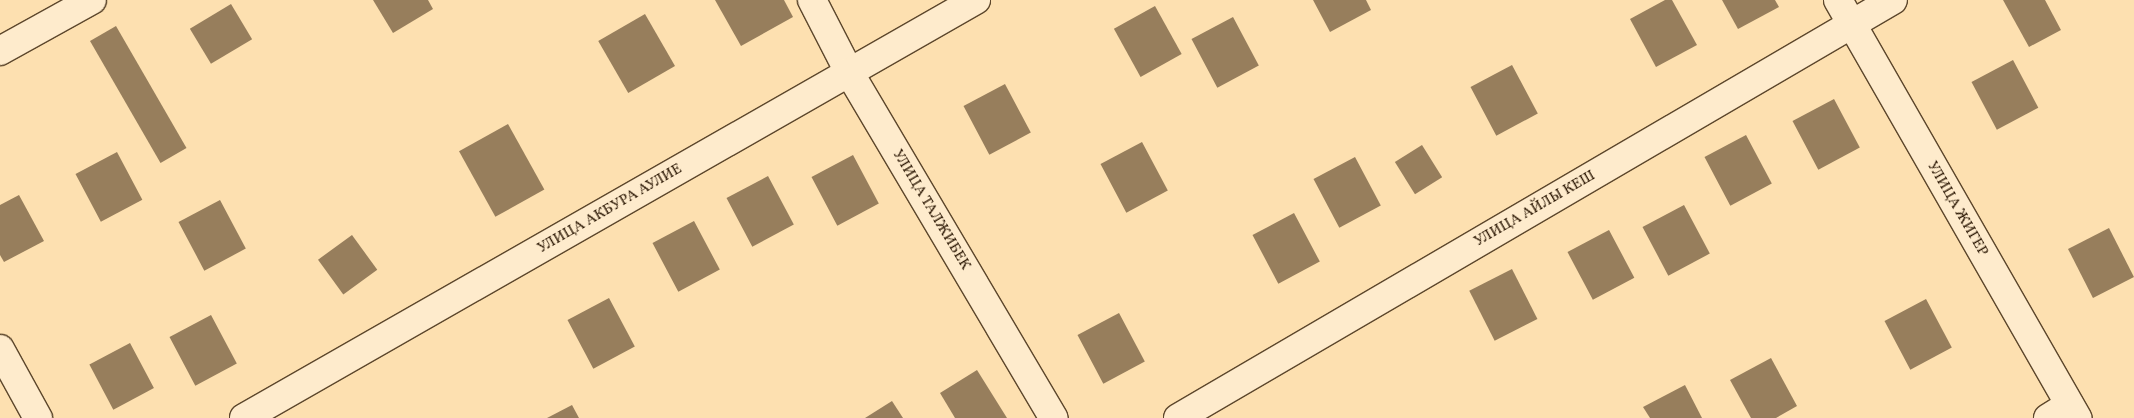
<!DOCTYPE html>
<html>
<head>
<meta charset="utf-8">
<style>
  body { margin:0 }
  #map { position:relative; width:2134px; height:418px; overflow:hidden; background:#fde0b0; font-family:Vollkorn,serif }
  div>[style] { position:absolute }
  .building>* { inset:0; background:#977e5c; transform-origin:0 0 }
  .roads { filter:drop-shadow(1px 0 #5d472c) drop-shadow(-1px 0 #5d472c) drop-shadow(0 1px #5d472c) drop-shadow(0 -1px #5d472c) }
  .minor>* { height:28px; margin:-14px; padding:0 14px; transform-origin:14px; border-radius:14px; background:#feebcc }
  span { translate:-50% -50%; white-space:nowrap; text-align:center; line-height:1.15; -webkit-text-stroke:4px #feebcc; paint-order:stroke }
  .street-label { font-size:15px; color:#281400 }
</style>
</head>
<body>
<div id="map">
  <div class="building">
    <i style="clip-path:polygon(373px 0,428px 0,433px 9px,393px 33px)"></i>
    <i style="clip-path:polygon(715px 0,784px 0,793px 17px,741px 46px)"></i>
    <i style="clip-path:polygon(1313px 0,1366px 0,1371px 10px,1330px 32px)"></i>
    <i style="clip-path:polygon(1665px 0,1672px 0,1697px 45px,1656px 67px,1630px 19px)"></i>
    <i style="clip-path:polygon(1722px 0,1775px 0,1779px 7px,1738px 29px)"></i>
    <i style="clip-path:polygon(2003px 0,2045px 0,2061px 30px,2029px 47px)"></i>
    <i style="left:231px;top:4px;width:41px;height:48px;rotate:59deg"></i>
    <i style="left:1155px;top:6px;width:55px;height:47px;rotate:61deg"></i>
    <i style="left:645px;top:14px;width:60px;height:54px;rotate:60deg"></i>
    <i style="left:1233px;top:17px;width:55px;height:47px;rotate:62deg"></i>
    <i style="left:116px;top:26px;width:141px;height:30px;rotate:60deg"></i>
    <i style="left:2013px;top:60px;width:54px;height:47px;rotate:62deg"></i>
    <i style="left:1512px;top:65px;width:55px;height:47px;rotate:62deg"></i>
    <i style="left:1005px;top:84px;width:55px;height:47px;rotate:62deg"></i>
    <i style="left:1834px;top:99px;width:55px;height:47px;rotate:62deg"></i>
    <i style="left:508px;top:124px;width:75px;height:56px;rotate:61deg"></i>
    <i style="left:1746px;top:135px;width:55px;height:47px;rotate:62deg"></i>
    <i style="left:1142px;top:142px;width:55px;height:47px;rotate:62deg"></i>
    <i style="left:1422px;top:145px;width:38px;height:32px;rotate:58deg"></i>
    <i style="left:117px;top:152px;width:54px;height:47px;rotate:62deg"></i>
    <i style="left:853px;top:155px;width:55px;height:47px;rotate:62deg"></i>
    <i style="left:1355px;top:157px;width:55px;height:47px;rotate:62deg"></i>
    <i style="left:768px;top:176px;width:55px;height:47px;rotate:62deg"></i>
    <i style="clip-path:polygon(19px 195px,44px 241px,4px 262px,0 255px,0 205px)"></i>
    <i style="left:220px;top:200px;width:55px;height:47px;rotate:62deg"></i>
    <i style="left:1684px;top:205px;width:55px;height:47px;rotate:62deg"></i>
    <i style="left:1294px;top:213px;width:55px;height:47px;rotate:62deg"></i>
    <i style="left:694px;top:221px;width:55px;height:47px;rotate:62deg"></i>
    <i style="left:2109px;top:228px;width:55px;height:46px;rotate:63deg"></i>
    <i style="left:1609px;top:230px;width:54px;height:47px;rotate:62deg"></i>
    <i style="left:352px;top:235px;width:43px;height:42px;rotate:54deg"></i>
    <i style="left:1512px;top:269px;width:56px;height:48px;rotate:63deg"></i>
    <i style="left:609px;top:298px;width:55px;height:47px;rotate:62deg"></i>
    <i style="left:1926px;top:299px;width:55px;height:47px;rotate:62deg"></i>
    <i style="left:1119px;top:313px;width:55px;height:47px;rotate:62deg"></i>
    <i style="left:211px;top:315px;width:55px;height:47px;rotate:62deg"></i>
    <i style="left:130px;top:343px;width:51px;height:46px;rotate:62deg"></i>
    <i style="clip-path:polygon(1771px 358px,1797px 406px,1776px 418px,1751px 418px,1730px 380px)"></i>
    <i style="clip-path:polygon(977px 370px,1007px 418px,955px 418px,940px 393px)"></i>
    <i style="clip-path:polygon(1685px 385px,1702px 418px,1650px 418px,1643px 407px)"></i>
    <i style="clip-path:polygon(892px 401px,903px 418px,865px 418px)"></i>
    <i style="clip-path:polygon(572px 405px,579px 418px,547px 418px)"></i>
  </div>
  <div class="roads">
    <div class="minor">
      <i style="left:812px;top:0;width:81px;rotate:62.8deg"></i>
      <i style="left:849px;top:72px;width:402px;rotate:59.4deg"></i>
      <i style="left:1838px;top:0;width:482px;rotate:60.2deg"></i>
      <i style="left:0;top:51px;width:105px;rotate:-29deg"></i>
      <i style="left:0;top:349px;width:79px;rotate:61.2deg"></i>
      <i style="left:244px;top:418px;width:843px;rotate:-29.73deg"></i>
      <i style="left:1178px;top:418px;width:828px;rotate:-30.31deg"></i>
      <i style="left:2048px;top:418px;width:25px;rotate:-32deg"></i>
    </div>
  </div>
  <div class="street-label">
    <span style="left:610px;top:209px;rotate:-30deg">УЛИЦА АКБУРА АУЛИЕ</span>
    <span style="left:1535px;top:209px;rotate:-30deg">УЛИЦА АЙЛЫ КЕШ</span>
    <span style="left:1957px;top:209px;rotate:60deg">УЛИЦА ЖИГЕР</span>
    <span style="left:931px;top:210px;rotate:59deg">УЛИЦА ТАЛЖИБЕК</span>
  </div>
</div>
</body>
</html>
